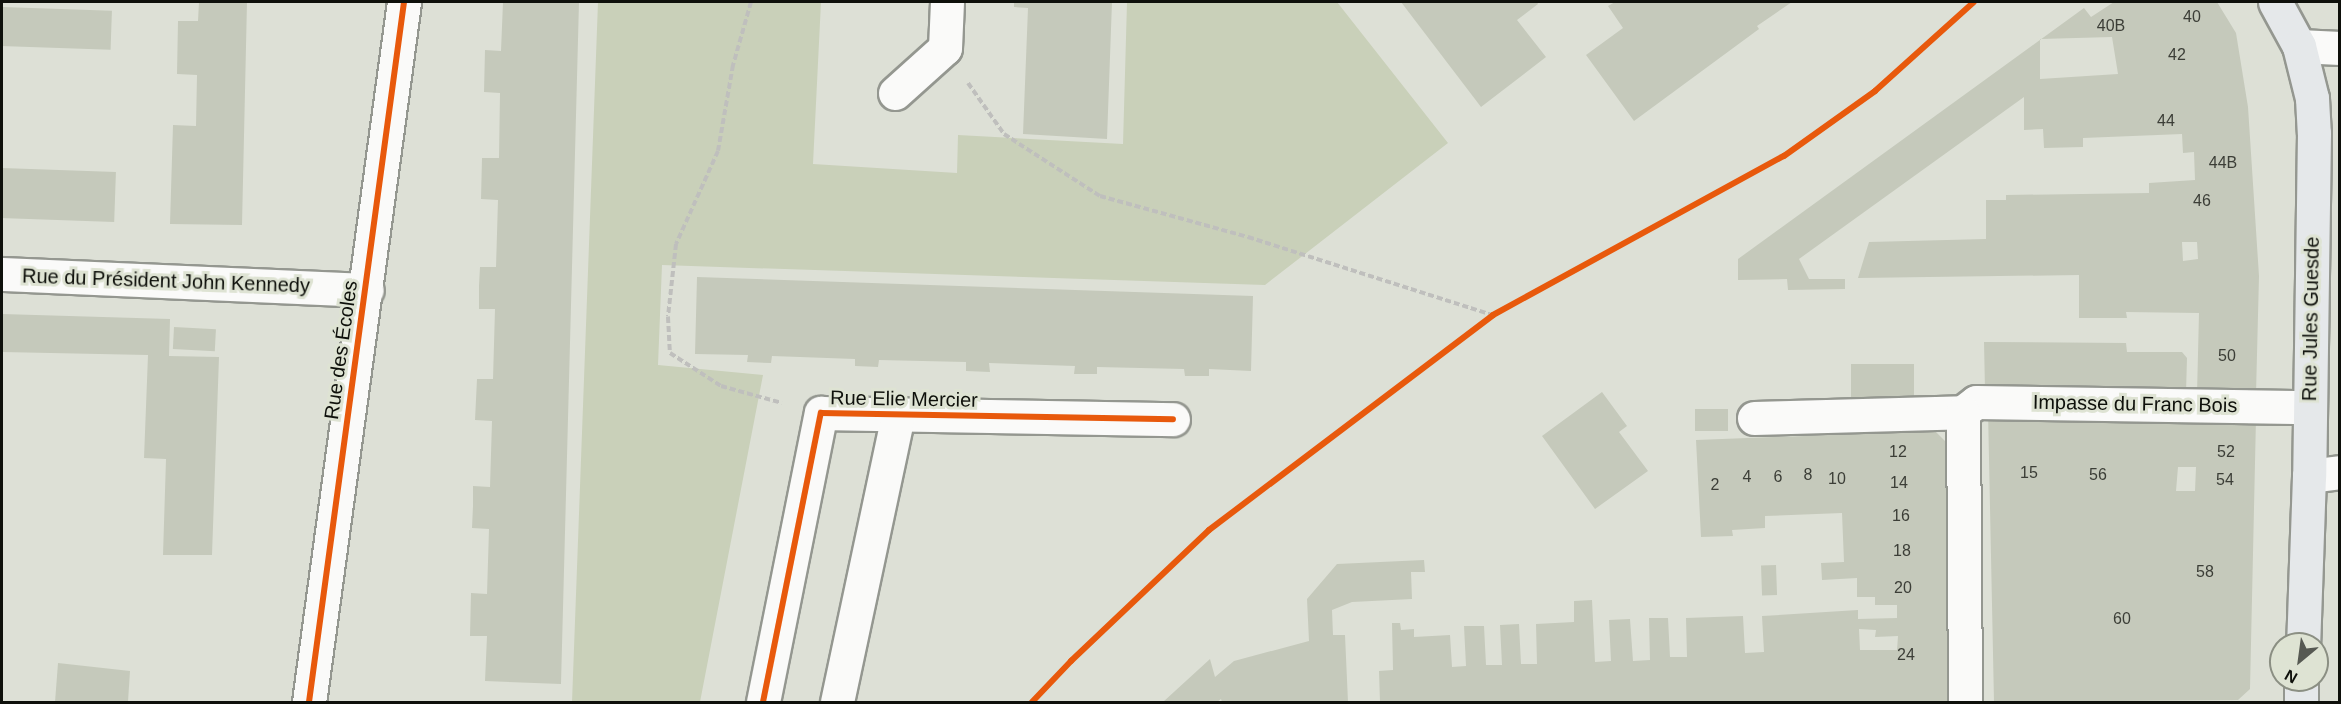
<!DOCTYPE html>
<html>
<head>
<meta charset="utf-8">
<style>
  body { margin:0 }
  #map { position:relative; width:2341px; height:704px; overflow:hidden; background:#dde0d6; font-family:Arial,sans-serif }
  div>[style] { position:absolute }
  .green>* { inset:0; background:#c9d0b9 }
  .building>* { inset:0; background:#c5c9bb; transform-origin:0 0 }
  .path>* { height:4px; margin-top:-2px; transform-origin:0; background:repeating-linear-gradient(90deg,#bfbfbd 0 6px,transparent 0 9px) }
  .roads { filter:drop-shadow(2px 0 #949790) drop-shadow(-2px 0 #949790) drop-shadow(0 2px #949790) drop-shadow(0 -2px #949790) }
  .minor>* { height:33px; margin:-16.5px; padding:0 16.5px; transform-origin:16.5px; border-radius:16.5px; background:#fafaf9 }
  .major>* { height:33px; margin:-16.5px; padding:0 16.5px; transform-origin:16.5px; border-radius:16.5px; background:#e5e8ea }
  .cycleway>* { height:6px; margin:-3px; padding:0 3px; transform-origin:3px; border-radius:3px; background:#e8590c }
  span { translate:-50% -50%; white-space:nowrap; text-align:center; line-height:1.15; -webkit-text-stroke:6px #dee3d3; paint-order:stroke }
  .number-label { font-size:16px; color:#3c3e37 }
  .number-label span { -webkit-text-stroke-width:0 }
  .street-label { font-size:20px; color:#0e100b }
  .frame { position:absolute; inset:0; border:3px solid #0e100b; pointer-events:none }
  .north { position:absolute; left:2269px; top:632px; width:60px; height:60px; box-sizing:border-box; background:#dee3d3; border:2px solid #8b8f83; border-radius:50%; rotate:209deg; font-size:16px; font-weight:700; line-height:24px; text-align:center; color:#0e100b }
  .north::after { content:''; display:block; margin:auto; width:21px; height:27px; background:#565952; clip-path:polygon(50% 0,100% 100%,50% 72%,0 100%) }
</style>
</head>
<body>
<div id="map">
  <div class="green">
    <i style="clip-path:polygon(598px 2px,821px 2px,813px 164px,957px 173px,958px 135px,1123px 144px,1127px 2px,1337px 2px,1448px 143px,1265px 285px,662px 265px,658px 365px,763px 375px,700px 702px,572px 702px)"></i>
  </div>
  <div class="building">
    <i style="clip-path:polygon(199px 2px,247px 2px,242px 225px,170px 224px,173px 125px,196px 126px,197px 75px,177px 74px,178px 21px,198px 21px)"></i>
    <i style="clip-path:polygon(503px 2px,579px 2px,561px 684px,485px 681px,487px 636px,470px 636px,471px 593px,487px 594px,489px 529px,472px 528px,473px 506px,473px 486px,490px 487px,492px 421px,475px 420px,477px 379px,493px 379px,495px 309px,479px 309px,479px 286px,480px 267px,496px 267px,498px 200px,481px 199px,482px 158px,499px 158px,500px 93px,484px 92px,485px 50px,501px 51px)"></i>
    <i style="clip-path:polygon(1014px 2px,1112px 2px,1107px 139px,1023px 134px,1028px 8px,1014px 7px)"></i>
    <i style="clip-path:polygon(1401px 2px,1537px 2px,1538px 4px,1517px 20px,1546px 57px,1481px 107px)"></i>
    <i style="clip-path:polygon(1615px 2px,1792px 2px,1757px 26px,1759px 29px,1634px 121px,1586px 55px,1623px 28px,1608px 6px)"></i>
    <i style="clip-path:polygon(evenodd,2114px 2px,2217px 2px,2236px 33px,2248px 107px,2259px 276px,2256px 394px,2197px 394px,2199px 313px,2126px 312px,2127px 318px,2079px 318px,2079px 275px,1858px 278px,1869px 242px,1986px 239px,1986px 200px,2006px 200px,2006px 195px,2149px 193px,2149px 183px,2195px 180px,2194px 152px,2183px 153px,2182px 134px,2083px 138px,2083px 147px,2044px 148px,2043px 129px,2024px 130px,2024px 97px,1799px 259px,1809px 279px,1845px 279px,1845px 289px,1788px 290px,1787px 279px,1738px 280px,1738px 259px,2084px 8px,2091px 17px,2114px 2px,2112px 37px,2118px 74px,2040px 79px,2040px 39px,2112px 37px,2114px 2px,2182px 242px,2197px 242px,2198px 259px,2183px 261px,2182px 242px)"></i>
    <i style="left:2px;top:7px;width:110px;height:39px;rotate:2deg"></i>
    <i style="left:2px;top:168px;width:114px;height:50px;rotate:2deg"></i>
    <i style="clip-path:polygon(697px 277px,1253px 296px,1251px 371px,1209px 369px,1209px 376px,1185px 376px,1184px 369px,1097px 367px,1097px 374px,1074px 374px,1075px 366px,989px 363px,990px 372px,966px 371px,966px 362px,879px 360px,878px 367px,855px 366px,855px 359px,772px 356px,771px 363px,747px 362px,748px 355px,695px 354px)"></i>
    <i style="clip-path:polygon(2px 314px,170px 319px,169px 356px,219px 357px,212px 555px,163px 555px,166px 459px,144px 458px,148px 355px,2px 352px)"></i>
    <i style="left:174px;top:327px;width:42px;height:22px;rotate:3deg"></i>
    <i style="clip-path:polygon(1984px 342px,2126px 343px,2127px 352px,2182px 352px,2187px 358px,2186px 393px,1985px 390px)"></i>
    <i style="left:1851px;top:364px;width:63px;height:34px"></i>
    <i style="clip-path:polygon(1602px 392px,1627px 426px,1619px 432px,1648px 471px,1595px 509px,1542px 436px)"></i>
    <i style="left:1728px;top:409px;width:22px;height:33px;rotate:90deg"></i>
    <i style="clip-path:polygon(evenodd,1988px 410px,2256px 418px,2250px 689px,2238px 700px,1994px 702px,1988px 410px,2178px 467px,2196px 467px,2195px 491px,2176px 491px,2178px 467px)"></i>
    <i style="clip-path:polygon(evenodd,1935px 431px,1947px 443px,1950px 702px,1380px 702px,1379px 671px,1393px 670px,1392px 623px,1400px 623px,1401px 630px,1414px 629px,1414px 637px,1450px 635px,1452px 667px,1466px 666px,1464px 626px,1484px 626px,1486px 665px,1502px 665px,1500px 625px,1519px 624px,1521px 664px,1537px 664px,1536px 624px,1574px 622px,1574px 601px,1592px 600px,1595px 662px,1611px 661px,1609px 620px,1630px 619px,1633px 661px,1650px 660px,1649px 618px,1668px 618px,1670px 657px,1687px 657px,1686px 618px,1743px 616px,1745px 653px,1764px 652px,1762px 616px,1858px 610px,1858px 619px,1897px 618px,1897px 605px,1875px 605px,1875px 597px,1857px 597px,1857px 578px,1822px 580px,1821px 563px,1844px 562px,1842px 513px,1765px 516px,1765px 528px,1732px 530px,1733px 536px,1701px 537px,1696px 440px,1935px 431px,1859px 629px,1876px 630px,1875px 637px,1898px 636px,1897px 650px,1860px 650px,1859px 629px)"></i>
    <i style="clip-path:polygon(1424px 560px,1425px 572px,1411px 572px,1412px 599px,1352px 602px,1332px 610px,1333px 635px,1345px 635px,1348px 702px,1222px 702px,1221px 699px,1217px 702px,1163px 702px,1210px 659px,1215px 677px,1234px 661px,1309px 641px,1307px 599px,1337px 564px)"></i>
    <i style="left:1776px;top:565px;width:30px;height:15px;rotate:88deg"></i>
    <i style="clip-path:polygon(58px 663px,130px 671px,128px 702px,55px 702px)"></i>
  </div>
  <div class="path">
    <i style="left:751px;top:2px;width:66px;rotate:105.9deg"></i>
    <i style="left:733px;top:65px;width:87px;rotate:99.9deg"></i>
    <i style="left:718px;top:151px;width:102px;rotate:114.3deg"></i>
    <i style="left:676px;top:244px;width:73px;rotate:96.3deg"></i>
    <i style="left:668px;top:317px;width:36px;rotate:87deg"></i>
    <i style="left:670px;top:353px;width:61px;rotate:32.9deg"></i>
    <i style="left:721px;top:386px;width:63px;rotate:15.6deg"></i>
    <i style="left:968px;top:83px;width:62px;rotate:54.8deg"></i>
    <i style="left:1004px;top:134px;width:114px;rotate:32.9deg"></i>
    <i style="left:1100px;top:196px;width:154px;rotate:15.5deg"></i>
    <i style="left:1248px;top:237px;width:257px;rotate:17.7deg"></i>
  </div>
  <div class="roads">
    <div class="minor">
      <i style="left:2299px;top:46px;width:41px;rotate:2.8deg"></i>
      <i style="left:895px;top:93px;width:67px;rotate:-42deg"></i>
      <i style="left:945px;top:48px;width:46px;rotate:-87.5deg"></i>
      <i style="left:2px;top:274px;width:365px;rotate:2.5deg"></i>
      <i style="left:1963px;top:412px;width:16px;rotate:-38deg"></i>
      <i style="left:1976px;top:402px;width:334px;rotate:0.9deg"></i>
      <i style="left:1754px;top:418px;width:209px;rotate:-1.6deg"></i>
      <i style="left:1963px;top:412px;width:290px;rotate:89.6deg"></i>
      <i style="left:2309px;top:476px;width:31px;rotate:-7deg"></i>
      <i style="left:309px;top:702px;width:706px;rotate:-82.27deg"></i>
      <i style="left:763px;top:702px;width:295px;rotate:-78.7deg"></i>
      <i style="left:821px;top:413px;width:352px;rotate:1deg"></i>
      <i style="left:837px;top:702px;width:292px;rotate:-78deg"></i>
    </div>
    <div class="major">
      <i style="left:2275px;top:2px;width:50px;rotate:61.4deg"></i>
      <i style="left:2299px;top:46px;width:54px;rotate:76deg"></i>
      <i style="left:2312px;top:98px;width:35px;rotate:87deg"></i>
      <i style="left:2314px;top:133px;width:343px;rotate:90.8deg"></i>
      <i style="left:2309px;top:476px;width:168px;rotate:92deg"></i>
      <i style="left:2301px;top:702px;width:22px;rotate:-90deg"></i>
    </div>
  </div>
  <div class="cycleway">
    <i style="left:309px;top:702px;width:706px;rotate:-82.27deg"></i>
    <i style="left:763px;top:702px;width:295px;rotate:-78.7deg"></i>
    <i style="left:821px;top:413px;width:352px;rotate:1deg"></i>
    <i style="left:1032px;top:702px;width:57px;rotate:-46.4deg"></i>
    <i style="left:1071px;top:661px;width:190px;rotate:-43.5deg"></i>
    <i style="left:1209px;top:530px;width:356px;rotate:-37.1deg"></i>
    <i style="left:1493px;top:315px;width:332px;rotate:-28.7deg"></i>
    <i style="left:1784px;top:156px;width:112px;rotate:-35.5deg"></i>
    <i style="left:1875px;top:91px;width:133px;rotate:-42deg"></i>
  </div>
  <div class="number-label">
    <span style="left:2192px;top:17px">40</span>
    <span style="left:2111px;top:26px">40B</span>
    <span style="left:2177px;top:55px">42</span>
    <span style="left:2166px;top:121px">44</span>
    <span style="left:2223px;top:163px">44B</span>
    <span style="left:2202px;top:201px">46</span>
    <span style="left:2227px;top:356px">50</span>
    <span style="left:1898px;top:452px">12</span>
    <span style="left:2226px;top:452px">52</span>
    <span style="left:2029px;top:473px">15</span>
    <span style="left:1808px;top:475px">8</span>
    <span style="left:2098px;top:475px">56</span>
    <span style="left:1747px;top:477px">4</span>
    <span style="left:1778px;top:477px">6</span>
    <span style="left:1837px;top:479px">10</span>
    <span style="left:2225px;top:480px">54</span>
    <span style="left:1899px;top:483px">14</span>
    <span style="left:1715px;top:485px">2</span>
    <span style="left:1901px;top:516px">16</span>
    <span style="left:1902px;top:551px">18</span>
    <span style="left:2205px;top:572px">58</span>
    <span style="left:1903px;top:588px">20</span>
    <span style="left:2122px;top:619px">60</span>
    <span style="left:1906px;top:655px">24</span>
  </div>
  <div class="street-label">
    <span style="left:166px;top:281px;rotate:2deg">Rue du Président John Kennedy</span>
    <span style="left:2311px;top:319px;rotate:-89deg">Rue Jules Guesde</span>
    <span style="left:341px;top:350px;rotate:-82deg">Rue des Écoles</span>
    <span style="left:904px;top:399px;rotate:1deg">Rue Elie Mercier</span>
    <span style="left:2135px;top:404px;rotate:1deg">Impasse du Franc Bois</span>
  </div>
  <div class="frame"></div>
  <div class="north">N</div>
</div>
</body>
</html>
